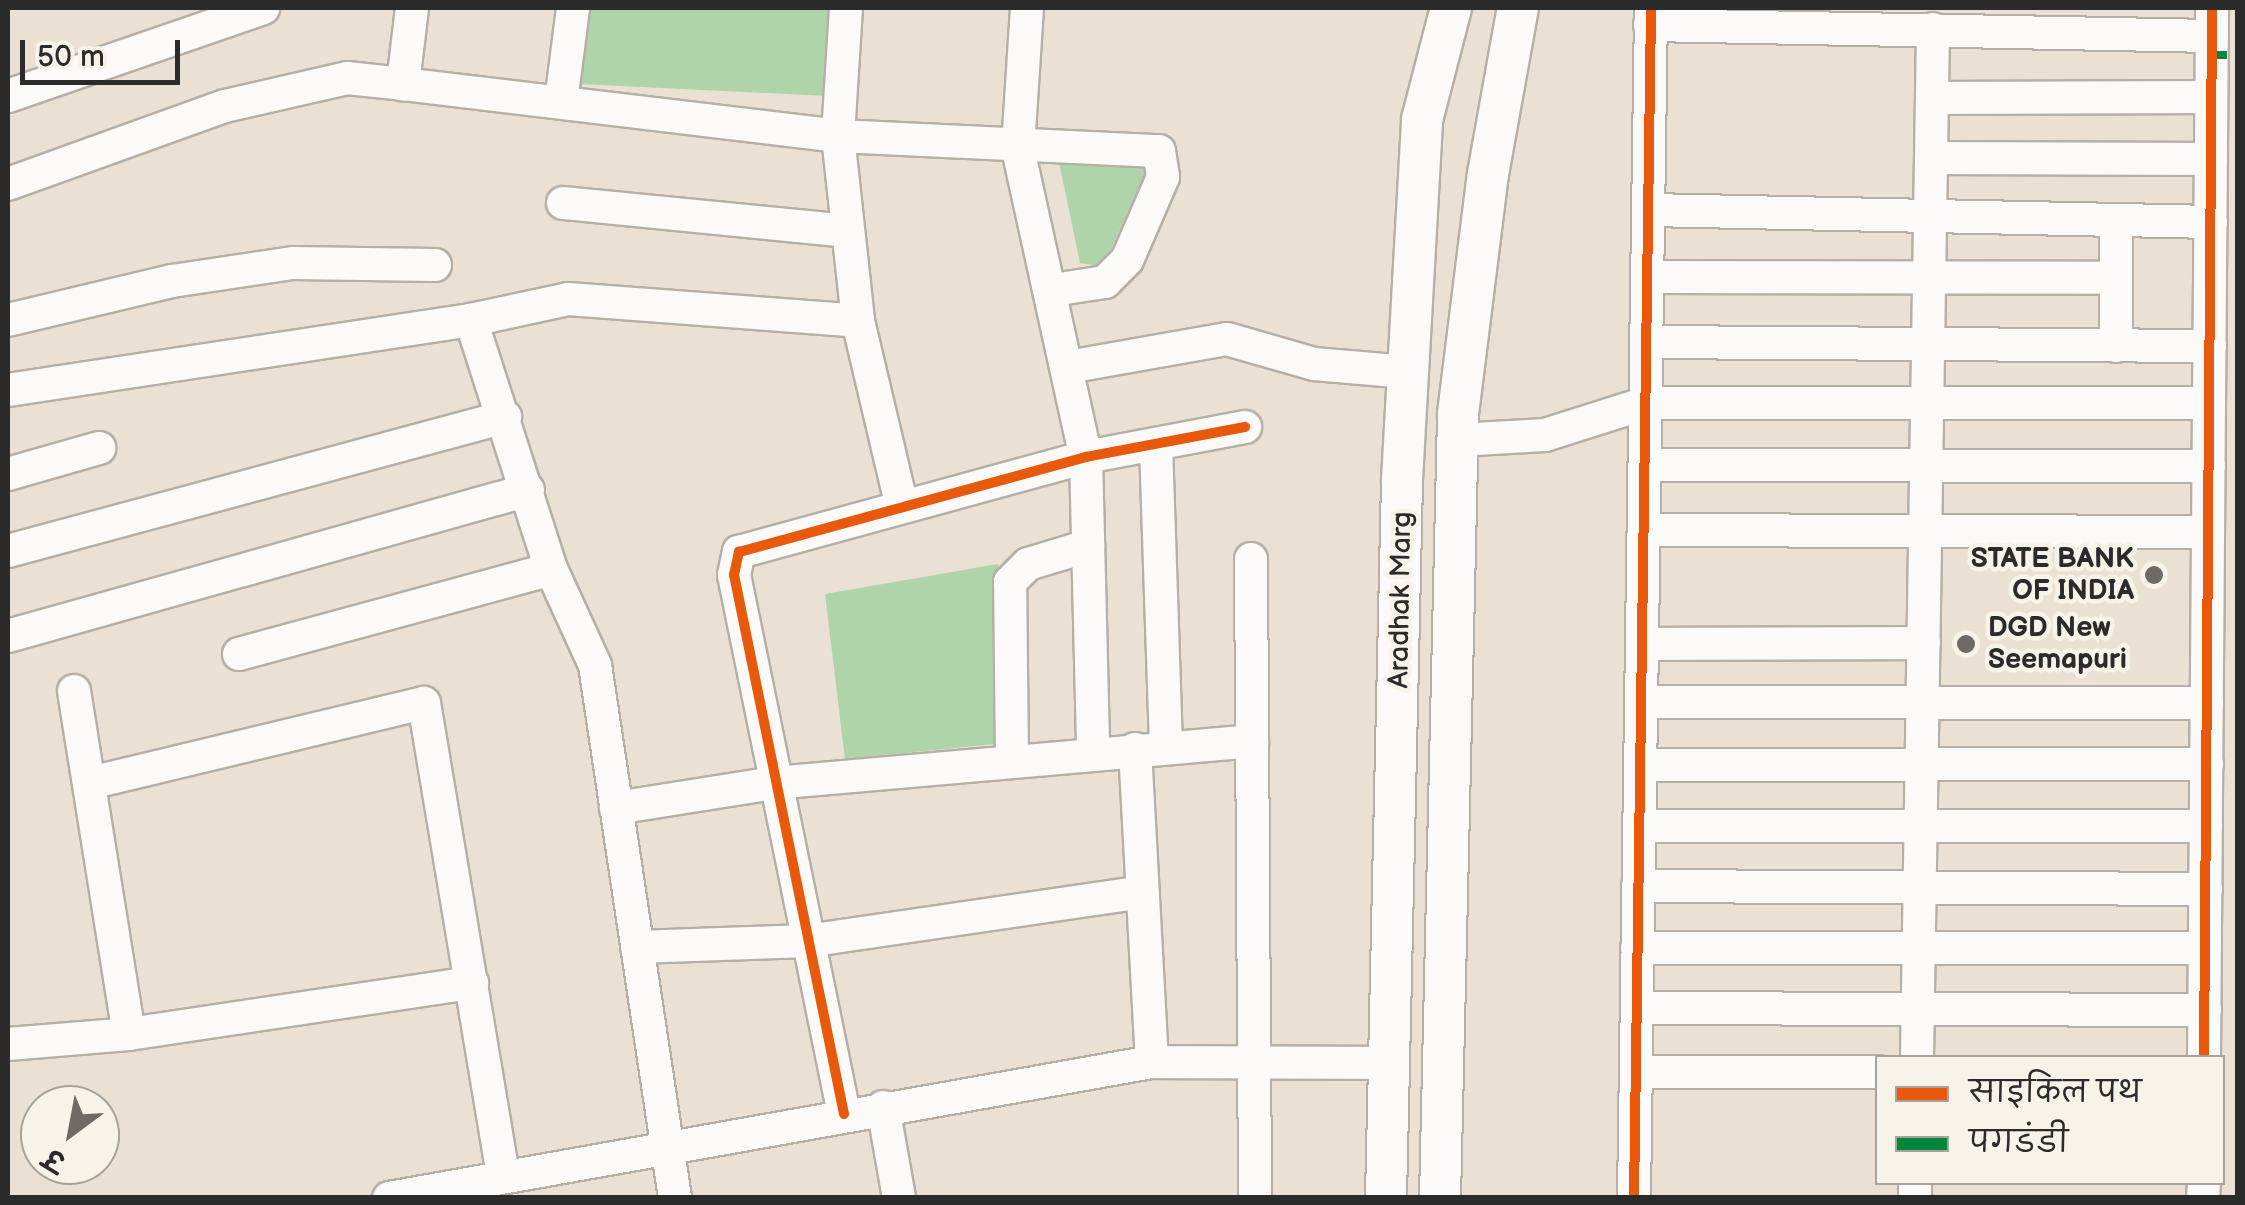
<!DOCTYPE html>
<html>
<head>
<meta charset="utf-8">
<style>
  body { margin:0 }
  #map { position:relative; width:2245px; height:1205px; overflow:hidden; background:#eae1d4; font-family:"Balsamiq Sans","Playpen Sans Deva",sans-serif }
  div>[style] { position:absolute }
  .green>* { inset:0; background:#afd4a9 }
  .roads { filter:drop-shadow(2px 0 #b5afa6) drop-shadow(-2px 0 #b5afa6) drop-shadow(0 2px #b5afa6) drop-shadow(0 -2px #b5afa6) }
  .minor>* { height:32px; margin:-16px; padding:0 16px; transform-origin:16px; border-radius:16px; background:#fcfaf9 }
  .major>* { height:40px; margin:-20px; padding:0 20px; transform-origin:20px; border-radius:20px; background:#fcfaf9 }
  .quiet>* { height:8px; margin-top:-4px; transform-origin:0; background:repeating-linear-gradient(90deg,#00873e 0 15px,transparent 0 23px) }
  .cycleway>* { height:10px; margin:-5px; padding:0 5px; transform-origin:5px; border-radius:5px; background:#e8590c }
  .dots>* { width:28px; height:28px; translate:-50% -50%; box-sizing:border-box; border:5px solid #f7f3e8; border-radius:50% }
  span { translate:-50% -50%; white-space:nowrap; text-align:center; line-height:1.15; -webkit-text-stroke:9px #f7f3e8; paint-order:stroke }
  .poi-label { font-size:28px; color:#2b2b2b; font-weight:700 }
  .right { translate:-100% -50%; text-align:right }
  .left { translate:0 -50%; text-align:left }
  .street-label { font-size:28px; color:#2b2b2b }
  .frame { position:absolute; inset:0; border:10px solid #2b2b2b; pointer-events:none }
  .legend { position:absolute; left:1875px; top:1055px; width:350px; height:130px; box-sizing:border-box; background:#f7f3e8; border:2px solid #a5a39c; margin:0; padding:12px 18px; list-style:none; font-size:30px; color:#2b2b2b }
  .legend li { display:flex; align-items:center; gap:20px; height:50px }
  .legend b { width:50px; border:2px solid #a5a39c }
  .north { position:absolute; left:20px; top:1085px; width:100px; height:100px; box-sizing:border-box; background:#f7f3e8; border:2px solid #a5a39c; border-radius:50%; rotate:212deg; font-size:28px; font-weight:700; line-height:40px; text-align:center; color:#2b2b2b }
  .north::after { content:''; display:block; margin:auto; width:35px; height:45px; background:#6e6b66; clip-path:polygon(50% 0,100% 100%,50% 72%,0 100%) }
  .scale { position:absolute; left:20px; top:40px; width:160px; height:45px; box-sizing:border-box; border:5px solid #2b2b2b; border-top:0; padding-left:12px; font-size:30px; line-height:35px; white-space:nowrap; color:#2b2b2b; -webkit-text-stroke:8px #f7f3e8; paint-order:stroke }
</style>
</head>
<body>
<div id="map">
  <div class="green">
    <i style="clip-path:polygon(590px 8px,831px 8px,827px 96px,580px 84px)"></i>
    <i style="clip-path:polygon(1055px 143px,1154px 153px,1103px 267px,1080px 263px)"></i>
    <i style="clip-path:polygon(998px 564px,1005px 743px,845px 759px,825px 594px)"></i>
  </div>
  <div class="roads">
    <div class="minor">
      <i style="left:412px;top:8px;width:77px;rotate:96.8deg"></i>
      <i style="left:403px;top:84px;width:438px;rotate:6.8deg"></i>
      <i style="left:838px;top:136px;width:321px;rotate:2.7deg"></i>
      <i style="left:1159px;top:151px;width:26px;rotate:81deg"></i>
      <i style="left:1163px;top:177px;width:90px;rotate:113.4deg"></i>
      <i style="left:1127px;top:260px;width:31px;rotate:135deg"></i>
      <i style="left:1105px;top:282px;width:53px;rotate:171.3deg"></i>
      <i style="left:846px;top:8px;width:128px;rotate:93.6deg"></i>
      <i style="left:838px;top:136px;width:186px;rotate:83.8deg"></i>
      <i style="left:858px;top:321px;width:187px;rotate:76.7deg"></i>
      <i style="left:1027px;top:8px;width:141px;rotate:93.7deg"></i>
      <i style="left:1018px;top:149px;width:315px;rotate:77.6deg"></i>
      <i style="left:1086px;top:457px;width:296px;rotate:88.6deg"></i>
      <i style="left:1650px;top:25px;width:562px;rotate:1.12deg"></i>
      <i style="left:8px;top:96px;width:270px;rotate:-19deg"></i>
      <i style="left:1932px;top:98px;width:279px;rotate:-0.2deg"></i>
      <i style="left:561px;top:102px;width:95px;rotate:-82.7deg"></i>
      <i style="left:1931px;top:158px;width:280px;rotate:0.2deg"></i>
      <i style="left:8px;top:184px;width:231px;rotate:-19.8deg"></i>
      <i style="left:225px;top:106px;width:125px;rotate:-12.9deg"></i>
      <i style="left:347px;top:78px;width:56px;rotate:6.1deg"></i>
      <i style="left:563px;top:203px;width:286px;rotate:5.6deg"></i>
      <i style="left:1649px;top:210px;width:562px;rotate:1.22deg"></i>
      <i style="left:1648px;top:277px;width:468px;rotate:0.1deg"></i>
      <i style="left:8px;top:320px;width:169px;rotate:-13.4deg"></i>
      <i style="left:172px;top:281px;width:122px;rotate:-8.5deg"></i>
      <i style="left:293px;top:263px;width:142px;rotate:0.8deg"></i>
      <i style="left:471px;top:320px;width:262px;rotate:72.2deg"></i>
      <i style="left:551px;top:569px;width:106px;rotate:65.4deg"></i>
      <i style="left:595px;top:665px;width:539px;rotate:81.46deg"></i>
      <i style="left:1647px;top:342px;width:563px;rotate:0.41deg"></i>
      <i style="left:2116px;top:346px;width:126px;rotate:-90deg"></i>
      <i style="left:1068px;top:367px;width:161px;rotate:-10deg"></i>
      <i style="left:1227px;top:339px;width:91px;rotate:16deg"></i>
      <i style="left:1314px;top:364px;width:94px;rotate:4.9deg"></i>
      <i style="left:8px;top:390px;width:468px;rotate:-8.6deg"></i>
      <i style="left:471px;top:320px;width:99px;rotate:-12.2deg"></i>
      <i style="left:568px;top:299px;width:291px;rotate:4.3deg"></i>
      <i style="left:1458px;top:440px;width:87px;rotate:-3.3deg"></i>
      <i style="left:1545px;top:435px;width:106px;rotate:-17.6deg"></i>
      <i style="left:1646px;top:403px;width:563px"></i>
      <i style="left:1156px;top:445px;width:301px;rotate:88.1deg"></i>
      <i style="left:1645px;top:465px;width:564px;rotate:0.1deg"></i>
      <i style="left:8px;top:474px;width:95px;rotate:-15.9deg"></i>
      <i style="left:1644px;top:530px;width:564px;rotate:0.2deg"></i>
      <i style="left:8px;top:551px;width:515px;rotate:-15.09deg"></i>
      <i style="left:1251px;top:559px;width:639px;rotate:89.64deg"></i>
      <i style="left:8px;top:636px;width:540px;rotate:-15.68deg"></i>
      <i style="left:1642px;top:644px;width:282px;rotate:-0.2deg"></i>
      <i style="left:239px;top:654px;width:323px;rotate:-15.2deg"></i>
      <i style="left:74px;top:691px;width:347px;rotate:80.9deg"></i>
      <i style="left:1641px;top:702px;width:566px;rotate:0.1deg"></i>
      <i style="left:1135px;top:749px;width:313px;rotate:86.9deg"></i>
      <i style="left:1012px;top:761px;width:179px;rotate:-90.6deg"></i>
      <i style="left:1010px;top:582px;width:25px;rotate:-45deg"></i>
      <i style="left:1028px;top:564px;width:63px;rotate:-16.7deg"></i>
      <i style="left:1640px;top:765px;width:567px;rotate:-0.1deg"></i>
      <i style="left:90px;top:783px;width:343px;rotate:-13.5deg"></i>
      <i style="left:424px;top:703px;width:480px;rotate:80.5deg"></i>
      <i style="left:616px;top:808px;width:160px;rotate:-9deg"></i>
      <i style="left:774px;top:783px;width:480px;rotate:-5deg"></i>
      <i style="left:1639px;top:826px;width:567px"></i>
      <i style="left:1638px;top:886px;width:568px;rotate:0.3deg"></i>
      <i style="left:637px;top:947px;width:170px;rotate:-2deg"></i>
      <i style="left:807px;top:941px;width:339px;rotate:-8.3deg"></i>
      <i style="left:1637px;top:948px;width:568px"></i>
      <i style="left:1637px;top:1008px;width:568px;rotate:0.2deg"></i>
      <i style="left:8px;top:1044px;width:121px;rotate:-4.7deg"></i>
      <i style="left:129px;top:1034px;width:347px;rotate:-8.5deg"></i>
      <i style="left:1917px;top:1058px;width:1029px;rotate:-89.11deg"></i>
      <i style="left:2204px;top:1058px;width:1050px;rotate:-89.56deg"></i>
      <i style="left:1636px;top:1072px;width:242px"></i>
      <i style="left:883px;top:1107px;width:92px;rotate:80deg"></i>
      <i style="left:844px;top:1114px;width:550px;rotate:-101.53deg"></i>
      <i style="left:734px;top:575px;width:24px;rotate:-78deg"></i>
      <i style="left:739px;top:552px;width:360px;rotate:-15.3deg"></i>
      <i style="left:1086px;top:457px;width:162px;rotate:-10.7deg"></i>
      <i style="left:389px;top:1198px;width:775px;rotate:-10.11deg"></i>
      <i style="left:1152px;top:1062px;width:238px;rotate:0.2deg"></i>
      <i style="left:1634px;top:1198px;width:1190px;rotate:-89.18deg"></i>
      <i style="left:1915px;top:1198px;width:16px;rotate:-90deg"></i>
      <i style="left:2203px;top:1198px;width:16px;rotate:-86deg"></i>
    </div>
    <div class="major">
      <i style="left:1386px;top:1198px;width:718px;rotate:-88.72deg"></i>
      <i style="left:1402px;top:480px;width:361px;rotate:-86.8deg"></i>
      <i style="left:1422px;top:120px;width:116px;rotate:-75.5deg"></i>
      <i style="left:1440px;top:1198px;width:784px;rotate:-88.68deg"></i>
      <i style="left:1458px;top:414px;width:242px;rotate:-82.9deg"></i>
      <i style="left:1488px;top:174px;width:169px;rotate:-79.8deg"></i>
    </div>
  </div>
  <div class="quiet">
    <i style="left:2212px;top:55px;width:26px"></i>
  </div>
  <div class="cycleway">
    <i style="left:2204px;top:1058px;width:1050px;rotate:-89.56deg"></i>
    <i style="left:844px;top:1114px;width:550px;rotate:-101.53deg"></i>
    <i style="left:734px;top:575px;width:24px;rotate:-78deg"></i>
    <i style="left:739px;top:552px;width:360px;rotate:-15.3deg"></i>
    <i style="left:1086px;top:457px;width:162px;rotate:-10.7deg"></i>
    <i style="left:1634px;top:1198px;width:1190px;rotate:-89.18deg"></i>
  </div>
  <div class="dots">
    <i style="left:2154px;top:575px;background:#6e6b66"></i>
    <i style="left:1966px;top:644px;background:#6e6b66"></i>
  </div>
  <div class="poi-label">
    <span class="right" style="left:2134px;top:575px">STATE BANK<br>OF INDIA</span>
    <span class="left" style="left:1988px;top:644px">DGD New<br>Seemapuri</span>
  </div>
  <div class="street-label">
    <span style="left:1401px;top:600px;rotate:-89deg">Aradhak Marg</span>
  </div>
  <div class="frame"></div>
  <ul class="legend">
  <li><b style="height:12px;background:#e8590c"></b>साइकिल पथ</li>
  <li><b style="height:12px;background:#00873e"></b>पगडंडी</li>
  </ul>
  <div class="north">उ</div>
  <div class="scale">50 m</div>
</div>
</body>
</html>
